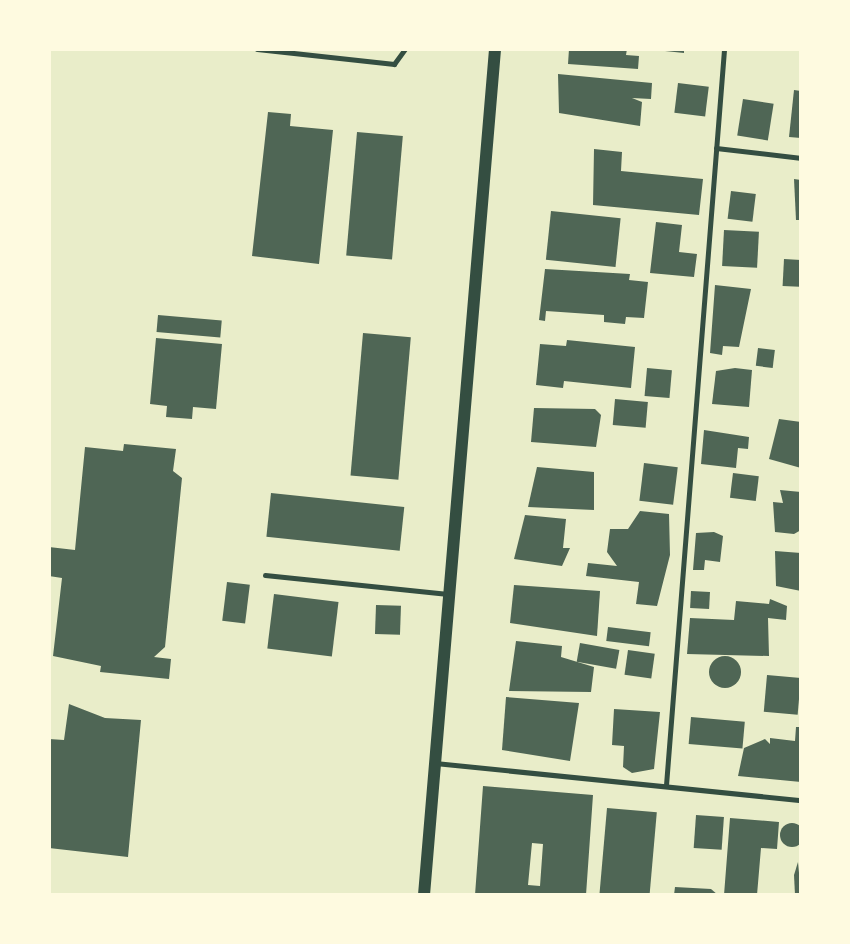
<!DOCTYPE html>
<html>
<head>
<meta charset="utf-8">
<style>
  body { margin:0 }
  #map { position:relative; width:850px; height:944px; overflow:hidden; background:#e9edc9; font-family:Spectral,serif }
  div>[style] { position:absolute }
  .building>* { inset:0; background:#4f6655; transform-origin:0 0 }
  .round { border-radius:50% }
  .service>* { height:5px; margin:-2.5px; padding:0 2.5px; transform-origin:2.5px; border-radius:2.5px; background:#344e41 }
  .tertiary>* { height:12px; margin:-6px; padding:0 6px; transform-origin:6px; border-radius:6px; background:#344e41 }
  span { translate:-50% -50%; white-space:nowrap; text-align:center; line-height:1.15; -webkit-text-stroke:5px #fefae0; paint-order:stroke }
  .frame { position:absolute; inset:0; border:51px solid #fefae0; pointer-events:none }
</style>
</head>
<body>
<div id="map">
  <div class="building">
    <i style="clip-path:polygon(569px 49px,627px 49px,626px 55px,639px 56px,638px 69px,568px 64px)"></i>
    <i style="clip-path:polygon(666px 49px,684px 49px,684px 53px,665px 51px)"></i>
    <i style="clip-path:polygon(558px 74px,652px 83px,651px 99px,632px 98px,642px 102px,640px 126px,559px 113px)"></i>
    <i style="left:678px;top:83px;width:31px;height:30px;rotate:7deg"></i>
    <i style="clip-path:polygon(794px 90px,801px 91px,801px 138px,789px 137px)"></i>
    <i style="left:743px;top:99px;width:31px;height:37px;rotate:9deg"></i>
    <i style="clip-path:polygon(268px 112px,291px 114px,290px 126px,333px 130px,319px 264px,252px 256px)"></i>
    <i style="left:357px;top:132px;width:46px;height:124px;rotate:5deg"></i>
    <i style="clip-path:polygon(594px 149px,622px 152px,621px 171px,703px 179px,699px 215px,593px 205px)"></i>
    <i style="clip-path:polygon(794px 179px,801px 180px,801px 220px,796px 220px)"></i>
    <i style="left:731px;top:191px;width:25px;height:28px;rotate:7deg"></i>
    <i style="left:551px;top:211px;width:70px;height:49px;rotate:6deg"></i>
    <i style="clip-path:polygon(656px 222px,682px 225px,679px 252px,697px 254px,694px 277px,650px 273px)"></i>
    <i style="left:724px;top:230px;width:35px;height:36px;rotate:3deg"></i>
    <i style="left:784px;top:259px;width:17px;height:27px;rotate:3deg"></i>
    <i style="clip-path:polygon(545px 269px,630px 274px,629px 280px,648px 282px,644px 318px,626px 317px,625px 324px,604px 322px,604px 315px,546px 311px,545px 321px,539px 320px)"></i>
    <i style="clip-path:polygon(715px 285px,751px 289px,739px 347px,723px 346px,722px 355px,710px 353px)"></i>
    <i style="left:158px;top:315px;width:64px;height:17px;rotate:5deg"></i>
    <i style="left:363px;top:333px;width:48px;height:143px;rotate:5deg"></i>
    <i style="clip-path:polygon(156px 338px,222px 344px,216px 409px,193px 407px,192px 419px,166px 417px,167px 406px,150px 404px)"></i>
    <i style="clip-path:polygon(567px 340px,635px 347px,631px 388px,564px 381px,563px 388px,536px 385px,540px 344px,566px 346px)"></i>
    <i style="left:758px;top:348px;width:17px;height:18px;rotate:7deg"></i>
    <i style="left:647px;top:368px;width:25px;height:28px;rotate:5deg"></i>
    <i style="clip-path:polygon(735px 368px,752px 370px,749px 407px,712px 404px,716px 371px)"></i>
    <i style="left:615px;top:399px;width:33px;height:26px;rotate:5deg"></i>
    <i style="clip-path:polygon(534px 408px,595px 409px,601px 415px,596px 447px,531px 442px)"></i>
    <i style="clip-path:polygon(779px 419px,801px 422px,801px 468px,769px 459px)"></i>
    <i style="clip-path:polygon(704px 430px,749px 437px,748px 449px,738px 448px,736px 468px,701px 464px)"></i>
    <i style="clip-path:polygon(124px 444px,176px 449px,173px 471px,182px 478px,165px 647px,154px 657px,171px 659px,169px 679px,100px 672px,101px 666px,53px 656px,62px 578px,49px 576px,49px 547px,75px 550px,85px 447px,123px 451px)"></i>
    <i style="left:644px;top:463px;width:34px;height:38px;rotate:7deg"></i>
    <i style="clip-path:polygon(537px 467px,594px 472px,594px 510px,528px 507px)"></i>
    <i style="left:733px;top:473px;width:26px;height:25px;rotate:7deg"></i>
    <i style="clip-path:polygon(780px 490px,801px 492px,801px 530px,794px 534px,775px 532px,773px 502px,783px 503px)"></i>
    <i style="left:271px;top:493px;width:134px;height:44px;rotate:6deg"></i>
    <i style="clip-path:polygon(640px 511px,669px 514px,670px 555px,657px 606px,636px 604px,639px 582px,586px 576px,588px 563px,617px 566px,607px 552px,610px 529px,628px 529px)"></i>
    <i style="clip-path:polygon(525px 515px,566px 519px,563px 548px,570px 548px,562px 566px,514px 559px)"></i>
    <i style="clip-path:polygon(714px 532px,723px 536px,720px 562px,705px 560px,704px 570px,693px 570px,696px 533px)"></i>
    <i style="clip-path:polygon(775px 551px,801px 553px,801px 591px,776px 586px)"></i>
    <i style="left:227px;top:582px;width:23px;height:39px;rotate:7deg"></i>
    <i style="clip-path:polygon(514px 585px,600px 591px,597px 636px,510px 623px)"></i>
    <i style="left:691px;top:591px;width:19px;height:17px;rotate:3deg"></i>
    <i style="left:274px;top:594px;width:65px;height:55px;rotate:7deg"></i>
    <i style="clip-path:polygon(770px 599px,787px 606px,786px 620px,768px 618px,769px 656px,687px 654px,690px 618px,734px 620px,736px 601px,769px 604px)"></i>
    <i style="left:376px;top:605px;width:25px;height:29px;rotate:2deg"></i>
    <i style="left:608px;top:627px;width:43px;height:14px;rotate:7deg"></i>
    <i style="clip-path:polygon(516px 641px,562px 646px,561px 657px,594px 667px,591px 692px,509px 691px)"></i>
    <i style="left:580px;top:643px;width:40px;height:19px;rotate:10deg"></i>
    <i style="left:628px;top:650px;width:27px;height:25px;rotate:8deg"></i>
    <i class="round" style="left:709px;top:656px;width:32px;height:32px"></i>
    <i style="left:767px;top:675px;width:34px;height:37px;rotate:5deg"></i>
    <i style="clip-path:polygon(506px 697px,579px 703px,570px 761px,502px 750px)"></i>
    <i style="clip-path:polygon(69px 704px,105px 718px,141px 720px,128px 857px,49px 848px,49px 739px,64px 740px)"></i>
    <i style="clip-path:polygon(614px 709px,660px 712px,654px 769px,632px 773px,623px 767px,624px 746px,612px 745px)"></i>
    <i style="left:691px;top:717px;width:54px;height:27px;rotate:5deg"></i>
    <i style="clip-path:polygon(796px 727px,801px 727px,801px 782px,738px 776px,744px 748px,765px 739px,770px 744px,770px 738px,795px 741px)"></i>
    <i style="clip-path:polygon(evenodd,483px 786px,593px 795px,586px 895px,475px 895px,483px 786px,532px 843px,543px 844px,540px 886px,528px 885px,532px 843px)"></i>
    <i style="left:607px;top:808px;width:50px;height:87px;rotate:5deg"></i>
    <i style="left:696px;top:815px;width:28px;height:33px;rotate:4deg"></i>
    <i style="clip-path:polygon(730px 818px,779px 822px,777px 849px,761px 848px,757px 895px,724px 895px)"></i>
    <i class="round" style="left:780px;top:823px;width:24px;height:24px"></i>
    <i style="clip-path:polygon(798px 862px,801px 895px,795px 895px,794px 875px)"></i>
    <i style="clip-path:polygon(675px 887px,711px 889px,718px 895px,674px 895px)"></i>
  </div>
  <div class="service">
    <i style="left:257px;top:49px;width:138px;rotate:6.2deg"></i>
    <i style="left:394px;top:64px;width:19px;rotate:-54deg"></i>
    <i style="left:716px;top:148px;width:86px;rotate:6.7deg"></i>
    <i style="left:265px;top:575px;width:184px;rotate:5.9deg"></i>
    <i style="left:435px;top:763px;width:368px;rotate:5.8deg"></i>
    <i style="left:666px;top:785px;width:738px;rotate:-85.49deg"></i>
  </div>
  <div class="tertiary">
    <i style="left:424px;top:895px;width:849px;rotate:-85.2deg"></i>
  </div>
  <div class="frame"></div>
</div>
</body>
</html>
